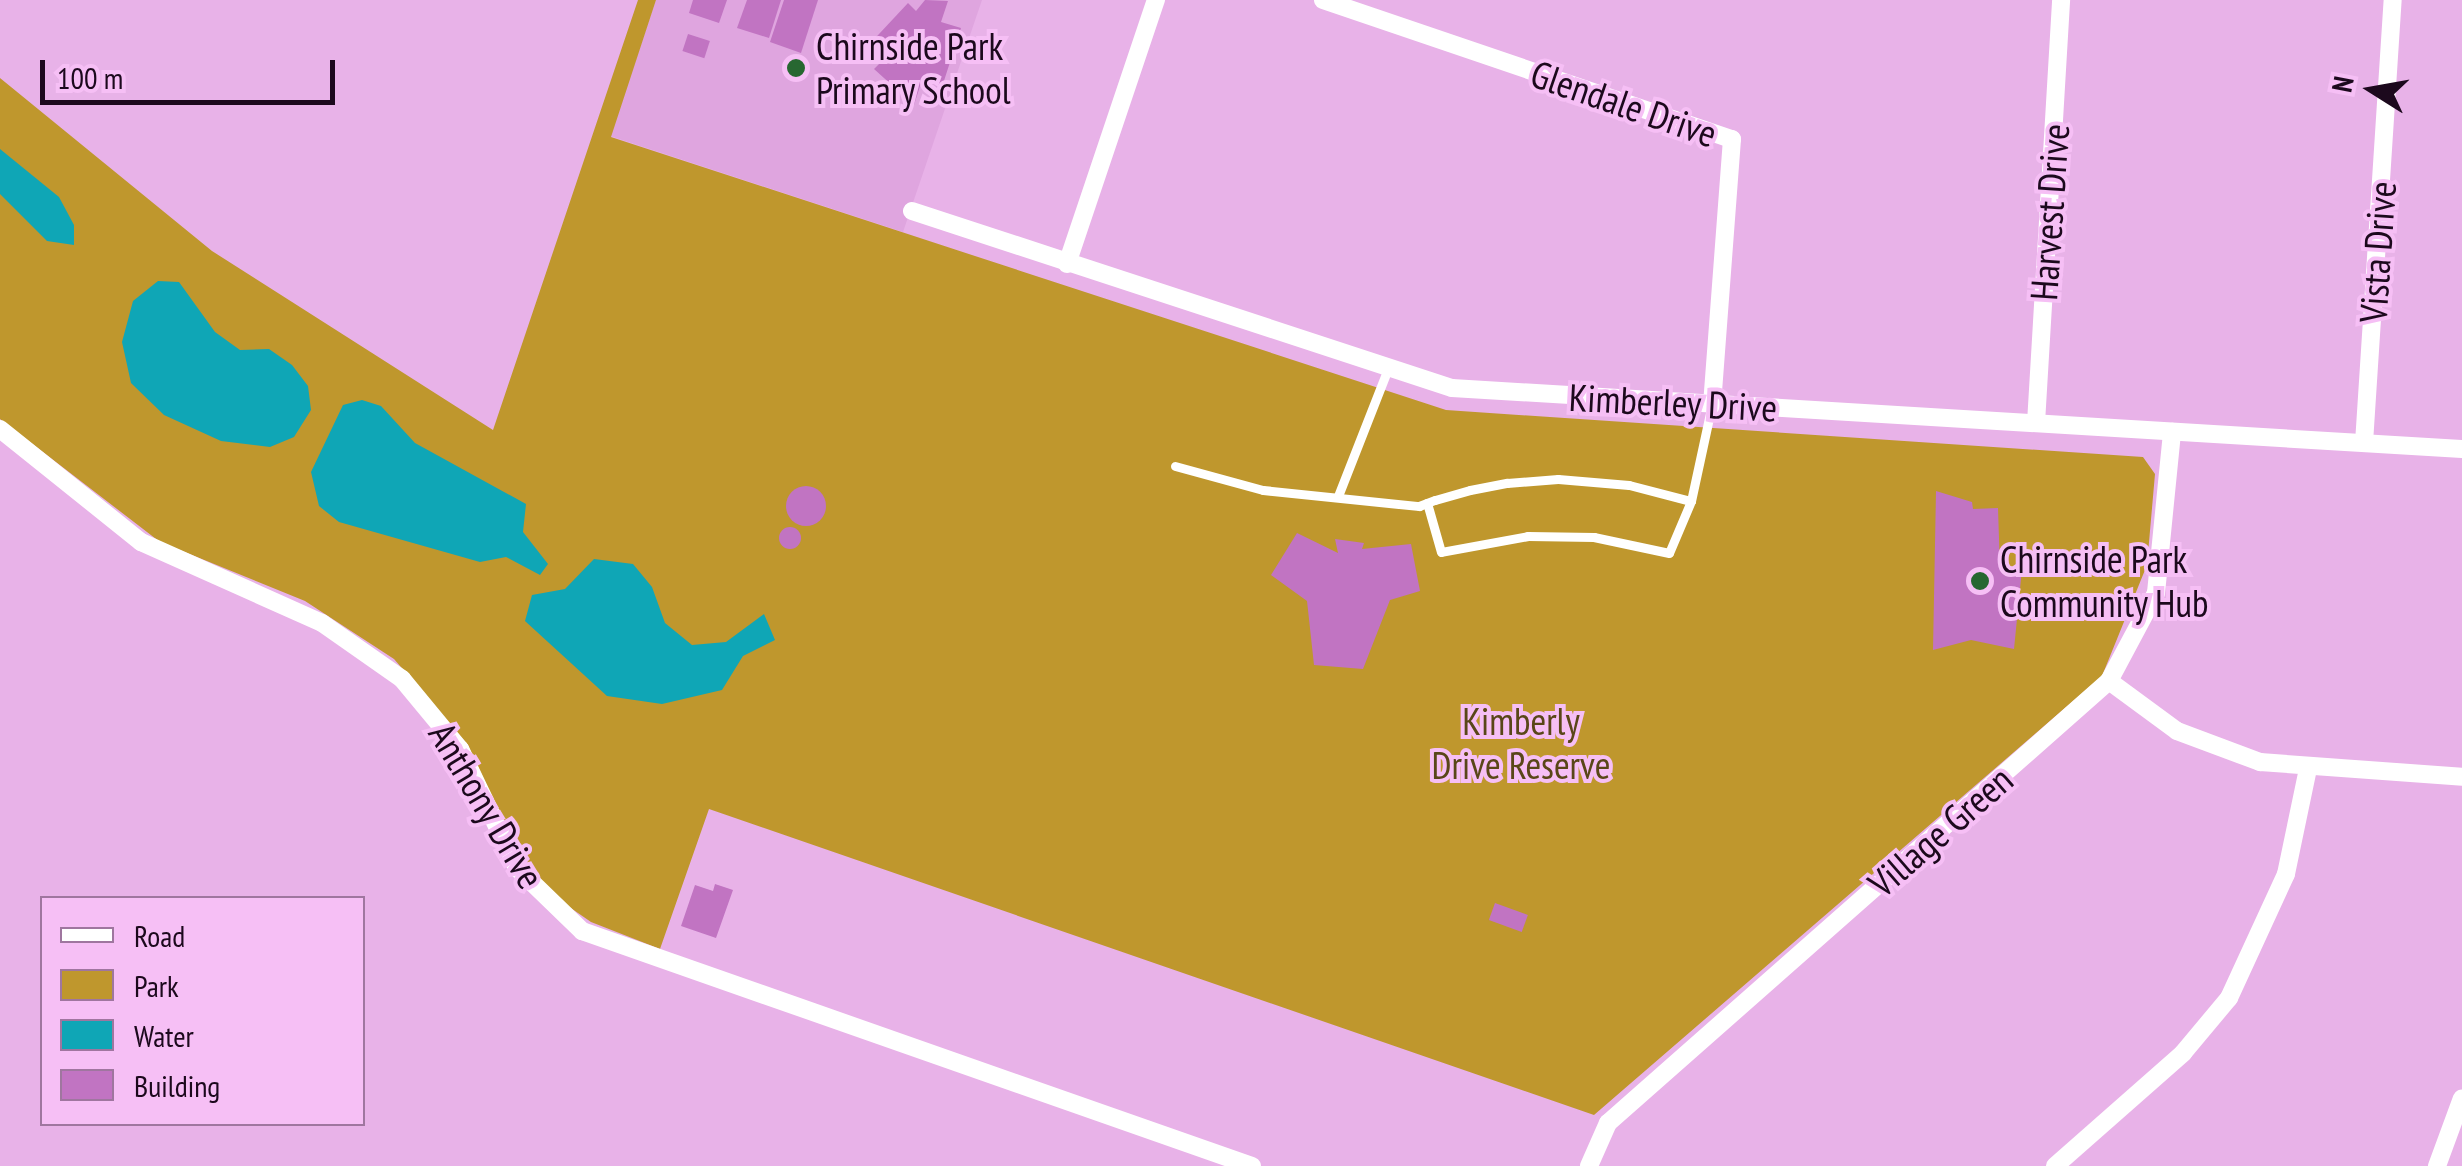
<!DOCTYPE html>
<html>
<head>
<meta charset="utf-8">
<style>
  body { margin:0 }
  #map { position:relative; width:2462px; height:1166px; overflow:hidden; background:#e8b2e8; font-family:"PT Sans Narrow",sans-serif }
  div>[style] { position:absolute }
  .built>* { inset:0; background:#dfa5df }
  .green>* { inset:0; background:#bf972d }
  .water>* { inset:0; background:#0fa6b6 }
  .building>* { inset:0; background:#c174c2; transform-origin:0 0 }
  .round { border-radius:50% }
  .service>* { height:9px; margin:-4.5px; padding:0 4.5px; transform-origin:4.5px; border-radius:4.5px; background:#fff }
  .minor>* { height:18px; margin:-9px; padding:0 9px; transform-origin:9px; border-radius:9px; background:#fff }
  .dots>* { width:28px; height:28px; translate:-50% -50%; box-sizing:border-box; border:5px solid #f6bff5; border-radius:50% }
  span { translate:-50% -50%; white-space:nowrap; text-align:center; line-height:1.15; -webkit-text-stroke:8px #f6bff5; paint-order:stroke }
  .poi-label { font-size:38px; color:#1c091d }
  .left { translate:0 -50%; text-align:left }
  .street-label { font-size:38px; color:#1c091d }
  .park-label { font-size:38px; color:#594618 }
  .legend { position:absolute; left:40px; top:896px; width:325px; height:230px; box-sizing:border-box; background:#f6bff5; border:2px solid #9f769f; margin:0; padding:12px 18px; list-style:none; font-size:30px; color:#1c091d }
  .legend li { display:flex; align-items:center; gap:20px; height:50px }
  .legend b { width:50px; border:2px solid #9f769f }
  .north { position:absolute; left:2322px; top:40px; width:100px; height:100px; -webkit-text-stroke:8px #f6bff5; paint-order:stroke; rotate:281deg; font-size:28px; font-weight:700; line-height:40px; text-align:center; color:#1c091d }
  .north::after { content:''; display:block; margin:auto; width:35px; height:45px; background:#1c091d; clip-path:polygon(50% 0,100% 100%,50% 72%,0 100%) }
  .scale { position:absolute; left:40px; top:60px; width:295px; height:45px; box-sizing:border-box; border:5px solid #1c091d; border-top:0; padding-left:12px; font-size:30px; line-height:35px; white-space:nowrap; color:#1c091d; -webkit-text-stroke:8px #f6bff5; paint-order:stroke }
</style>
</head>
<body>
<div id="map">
  <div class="built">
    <i style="clip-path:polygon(656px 0,982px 0,903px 232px,610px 136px)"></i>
  </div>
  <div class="green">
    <i style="clip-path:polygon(638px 0,656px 0,611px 137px,1446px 410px,2143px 457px,2155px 474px,2147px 565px,2102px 676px,1594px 1115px,709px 809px,660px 949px,591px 922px,549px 893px,516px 849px,468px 745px,394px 659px,305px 601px,160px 542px,0 419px,0 78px,212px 251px,493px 430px)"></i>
  </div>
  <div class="water">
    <i style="clip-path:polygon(0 149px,59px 197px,74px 225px,74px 245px,47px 241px,0 194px)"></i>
    <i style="clip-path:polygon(158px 281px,179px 282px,215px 332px,240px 350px,269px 349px,292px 365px,308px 386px,311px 410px,294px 437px,270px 447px,221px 441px,164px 415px,131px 383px,122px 342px,133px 301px)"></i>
    <i style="clip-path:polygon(362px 400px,381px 406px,415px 443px,526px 504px,523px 532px,548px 564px,540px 575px,506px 557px,480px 562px,339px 522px,319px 506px,311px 472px,343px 405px)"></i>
    <i style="clip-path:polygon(594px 559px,633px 564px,652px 587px,665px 623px,692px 645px,726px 642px,764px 614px,775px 640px,743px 656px,722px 690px,662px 704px,607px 696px,525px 621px,532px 595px,565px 589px)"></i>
  </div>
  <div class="building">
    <i style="clip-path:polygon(693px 0,727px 0,719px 23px,689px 13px)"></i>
    <i style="clip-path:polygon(747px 0,781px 0,769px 38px,737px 28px)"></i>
    <i style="clip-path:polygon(784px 0,818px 0,801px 53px,770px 42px)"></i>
    <i style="clip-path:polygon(925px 0,948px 1px,941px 22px,961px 28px,942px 87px,922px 80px,914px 105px,874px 69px,880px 63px,865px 49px,908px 3px,916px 11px)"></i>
    <i style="left:688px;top:34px;width:23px;height:18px;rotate:18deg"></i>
    <i class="round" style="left:786px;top:486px;width:40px;height:40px"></i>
    <i style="clip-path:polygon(1936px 491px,1972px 502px,1973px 509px,1998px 508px,2000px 569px,2022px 569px,2014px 649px,1971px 640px,1933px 650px)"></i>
    <i class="round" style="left:779px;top:527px;width:22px;height:22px"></i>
    <i style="clip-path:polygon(1297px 533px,1338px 553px,1335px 539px,1364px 543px,1362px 549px,1411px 544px,1420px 591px,1390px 600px,1363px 669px,1314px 665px,1307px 601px,1271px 575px)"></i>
    <i style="clip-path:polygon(715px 884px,733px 890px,716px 938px,681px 926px,695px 885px,713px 891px)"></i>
    <i style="left:1495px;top:903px;width:35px;height:18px;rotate:20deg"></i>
  </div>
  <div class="service">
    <i style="left:1175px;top:466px;width:91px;rotate:15.3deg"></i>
    <i style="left:1263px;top:490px;width:157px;rotate:5.9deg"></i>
    <i style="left:1419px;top:506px;width:17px;rotate:-21deg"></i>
    <i style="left:1435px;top:500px;width:36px;rotate:-16deg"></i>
    <i style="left:1470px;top:490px;width:38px;rotate:-11deg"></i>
    <i style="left:1507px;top:483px;width:51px;rotate:-4.5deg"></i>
    <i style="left:1558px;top:479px;width:71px;rotate:4.8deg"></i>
    <i style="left:1629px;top:485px;width:64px;rotate:14.5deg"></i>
    <i style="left:1691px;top:501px;width:56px;rotate:112.9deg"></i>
    <i style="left:1669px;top:553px;width:77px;rotate:-168deg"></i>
    <i style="left:1594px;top:537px;width:66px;rotate:-179.1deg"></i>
    <i style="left:1528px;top:536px;width:88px;rotate:169.6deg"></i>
    <i style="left:1441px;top:552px;width:51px;rotate:-105.9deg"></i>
    <i style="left:1338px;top:496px;width:134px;rotate:-68.6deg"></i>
    <i style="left:1691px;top:501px;width:99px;rotate:-77.8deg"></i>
  </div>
  <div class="minor">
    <i style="left:1323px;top:0;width:432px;rotate:18.8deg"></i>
    <i style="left:1732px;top:139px;width:266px;rotate:94.3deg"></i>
    <i style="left:912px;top:211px;width:568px;rotate:18.15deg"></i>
    <i style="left:1452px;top:388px;width:1012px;rotate:3.46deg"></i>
    <i style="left:1067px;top:264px;width:279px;rotate:-71.4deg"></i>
    <i style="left:2036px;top:423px;width:424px;rotate:-86.6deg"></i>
    <i style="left:0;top:429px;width:181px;rotate:38.7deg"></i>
    <i style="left:141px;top:542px;width:198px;rotate:24.1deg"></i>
    <i style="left:322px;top:623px;width:98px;rotate:35deg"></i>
    <i style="left:402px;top:679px;width:91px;rotate:50.4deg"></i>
    <i style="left:460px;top:749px;width:132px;rotate:64.4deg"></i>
    <i style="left:517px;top:868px;width:91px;rotate:44.1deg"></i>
    <i style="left:582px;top:931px;width:710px;rotate:19.33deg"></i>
    <i style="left:2364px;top:443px;width:444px;rotate:-86.3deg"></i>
    <i style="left:2109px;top:681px;width:84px;rotate:36.3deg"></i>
    <i style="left:2177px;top:731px;width:89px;rotate:20.5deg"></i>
    <i style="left:2260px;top:762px;width:203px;rotate:4.2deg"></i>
    <i style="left:1589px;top:1166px;width:47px;rotate:-66.2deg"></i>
    <i style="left:1608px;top:1123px;width:668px;rotate:-41.42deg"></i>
    <i style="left:2109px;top:681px;width:100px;rotate:-61.9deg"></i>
    <i style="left:2156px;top:593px;width:162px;rotate:-84.3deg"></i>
    <i style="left:2055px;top:1166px;width:171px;rotate:-41.4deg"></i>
    <i style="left:2183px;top:1053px;width:72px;rotate:-50.1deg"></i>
    <i style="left:2229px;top:998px;width:136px;rotate:-65.3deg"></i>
    <i style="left:2286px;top:874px;width:107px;rotate:-78.2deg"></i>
    <i style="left:2437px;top:1166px;width:72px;rotate:-69.8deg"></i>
  </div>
  <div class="dots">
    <i style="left:796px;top:68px;background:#276731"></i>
    <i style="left:1980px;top:581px;background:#276731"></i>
  </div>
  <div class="poi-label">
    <span class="left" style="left:816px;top:68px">Chirnside Park<br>Primary School</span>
    <span class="left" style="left:2000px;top:581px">Chirnside Park<br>Community Hub</span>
  </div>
  <div class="street-label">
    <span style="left:1624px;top:103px;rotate:19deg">Glendale Drive</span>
    <span style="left:2049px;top:212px;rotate:-86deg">Harvest Drive</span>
    <span style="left:2377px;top:252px;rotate:-86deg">Vista Drive</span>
    <span style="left:1673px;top:402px;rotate:3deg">Kimberley Drive</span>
    <span style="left:487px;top:805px;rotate:59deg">Anthony Drive</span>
    <span style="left:1940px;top:831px;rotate:-41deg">Village Green</span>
  </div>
  <div class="park-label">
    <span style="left:1521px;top:743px">Kimberly<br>Drive Reserve</span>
  </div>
  <ul class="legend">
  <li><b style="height:12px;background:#fff"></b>Road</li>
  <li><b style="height:28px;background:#bf972d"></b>Park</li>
  <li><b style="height:28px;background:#0fa6b6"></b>Water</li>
  <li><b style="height:28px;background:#c174c2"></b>Building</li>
  </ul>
  <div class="north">N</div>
  <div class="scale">100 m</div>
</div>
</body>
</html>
